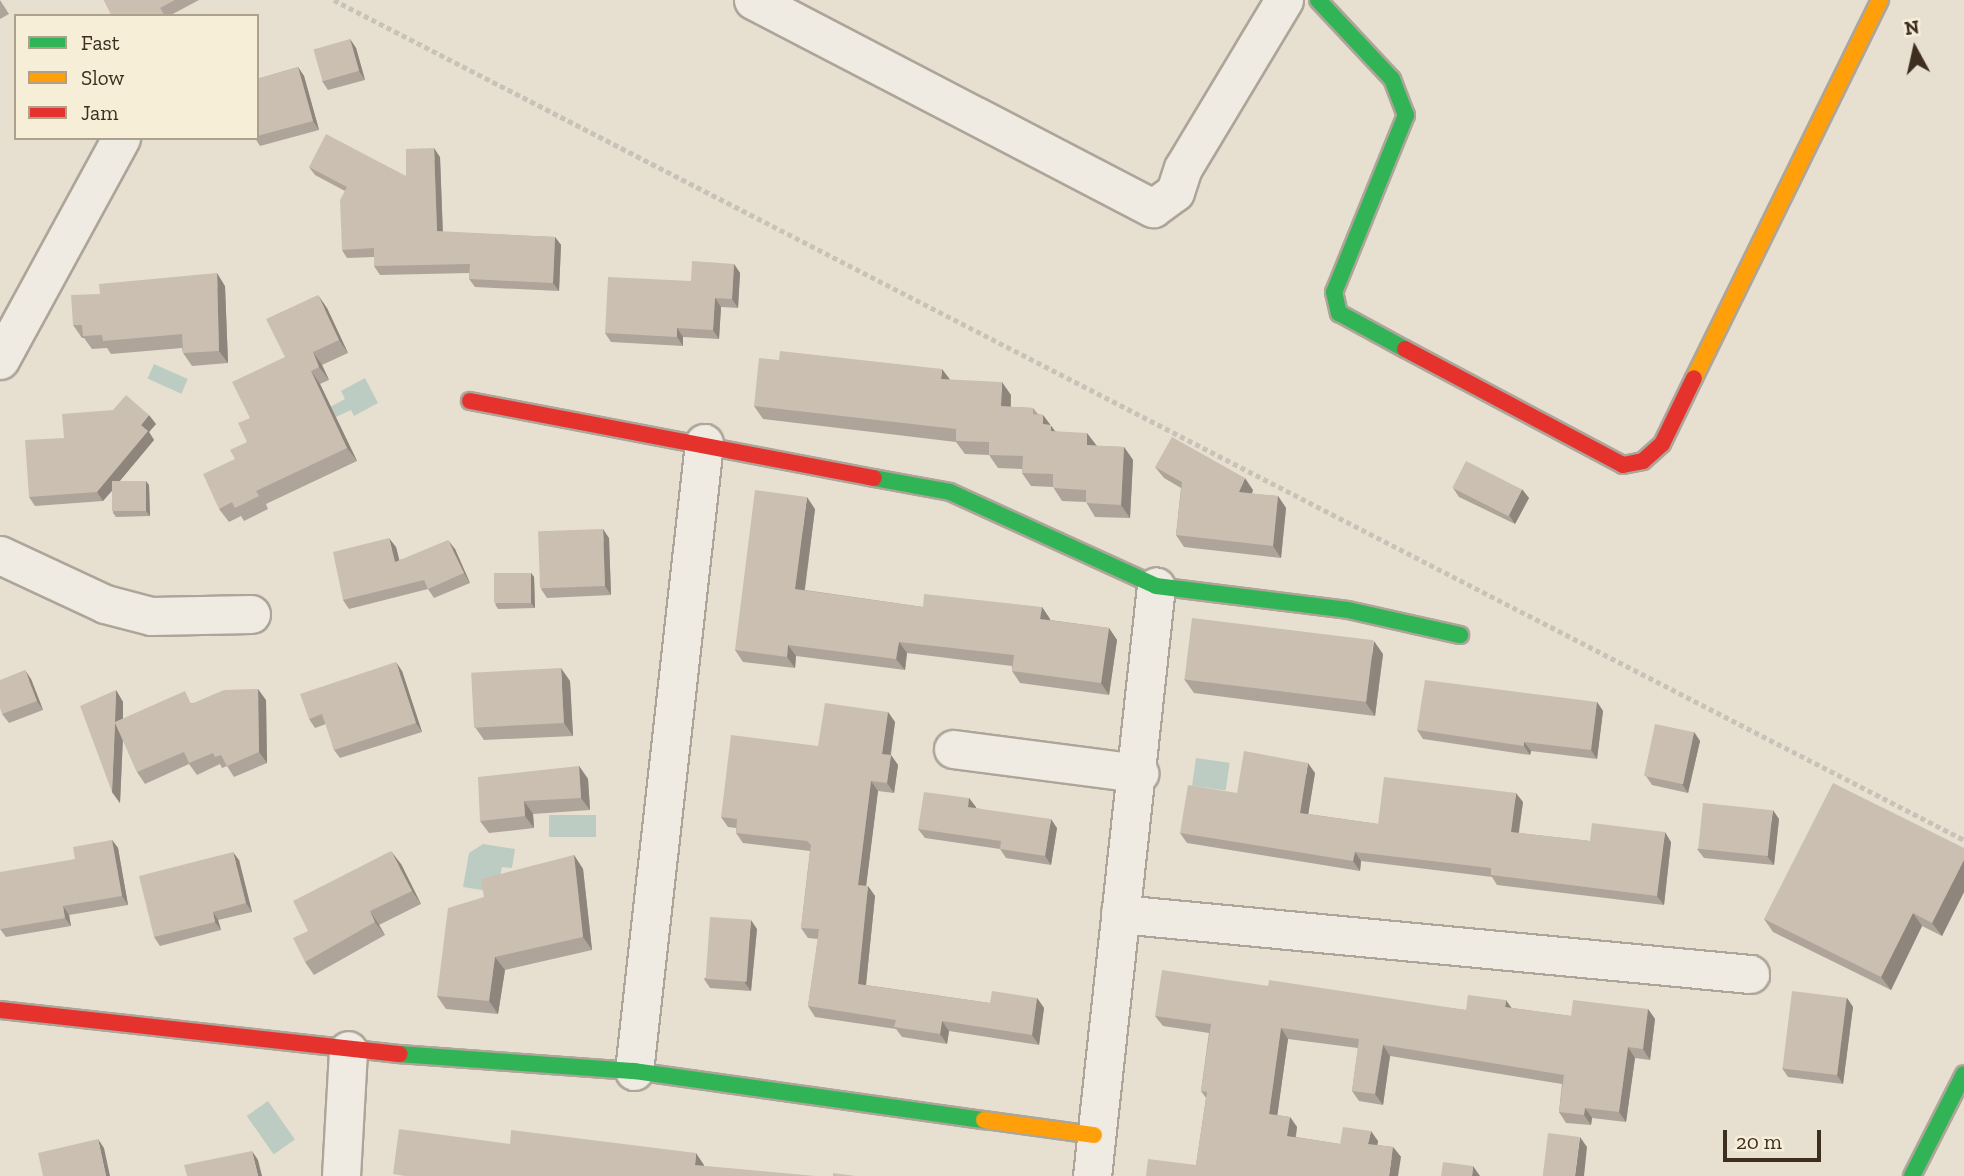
<!DOCTYPE html>
<html>
<head>
<meta charset="utf-8">
<style>
  body { margin:0 }
  #map { position:relative; width:1964px; height:1176px; overflow:hidden; background:#e7e0d1; font-family:"Zilla Slab",serif }
  div>[style] { position:absolute }
  .water>* { inset:0; background:#bcccc2; transform-origin:0 0 }
  .path>* { height:4.5px; margin-top:-2.25px; transform-origin:0; background:repeating-linear-gradient(90deg,#c8c2b9 0 5px,transparent 0 8.5px) }
  .roads { filter:drop-shadow(2px 0 #ada599) drop-shadow(-2px 0 #ada599) drop-shadow(0 2px #ada599) drop-shadow(0 -2px #ada599) }
  .street>* { height:37px; margin:-18.5px; padding:0 18.5px; transform-origin:18.5px; border-radius:18.5px; background:#efebe3 }
  .fast>* { height:16px; margin:-8px; padding:0 8px; transform-origin:8px; border-radius:8px; background:#30b455 }
  .slow>* { height:16px; margin:-8px; padding:0 8px; transform-origin:8px; border-radius:8px; background:#ff9f0a }
  .jam>* { height:16px; margin:-8px; padding:0 8px; transform-origin:8px; border-radius:8px; background:#e5322d }
  .wall>* { inset:0; background:#afa499 }
  .shaded-wall>* { inset:0; background:#8e867d }
  .building>* { inset:0; background:#cbbfb2; transform-origin:0 0 }
  span { translate:-50% -50%; white-space:nowrap; text-align:center; line-height:1.15; -webkit-text-stroke:7px #f7eed8; paint-order:stroke }
  .legend { position:absolute; left:14px; top:14px; width:245px; height:126px; box-sizing:border-box; background:#f7eed8; border:2px solid #ada18e; margin:0; padding:9px 12px; list-style:none; font-size:21px; color:#3d2e20 }
  .legend li { display:flex; align-items:center; gap:14px; height:35px }
  .legend b { width:35px; border:2px solid #ada18e }
  .north { position:absolute; left:1880px; top:14px; width:70px; height:70px; -webkit-text-stroke:5px #f7eed8; paint-order:stroke; rotate:352deg; font-size:19px; font-weight:700; line-height:28px; text-align:center; color:#3d2e20 }
  .north::after { content:''; display:block; margin:auto; width:24px; height:32px; background:#3d2e20; clip-path:polygon(50% 0,100% 100%,50% 72%,0 100%) }
  .scale { position:absolute; left:1723px; top:1130px; width:98px; height:32px; box-sizing:border-box; border:4px solid #3d2e20; border-top:0; padding-left:9px; font-size:21px; line-height:24px; white-space:nowrap; color:#3d2e20; -webkit-text-stroke:5px #f7eed8; paint-order:stroke }
</style>
</head>
<body>
<div id="map">
  <div class="water">
    <i style="left:154px;top:364px;width:37px;height:16px;rotate:24deg"></i>
    <i style="clip-path:polygon(365px 378px,378px 403px,354px 416px,351px 410px,336px 417px,330px 407px,345px 399px,341px 391px)"></i>
    <i style="left:1196px;top:758px;width:34px;height:28px;rotate:8deg"></i>
    <i style="left:549px;top:815px;width:47px;height:22px"></i>
    <i style="clip-path:polygon(483px 844px,515px 849px,512px 868px,502px 867px,499px 882px,488px 891px,463px 887px,469px 853px)"></i>
    <i style="left:268px;top:1101px;width:47px;height:26px;rotate:55deg"></i>
  </div>
  <div class="path">
    <i style="left:334px;top:0;width:1834px;rotate:27.26deg"></i>
  </div>
  <div class="roads">
    <div class="street">
      <i style="left:753px;top:0;width:451px;rotate:27.5deg"></i>
      <i style="left:1153px;top:208px;width:27px;rotate:-36deg"></i>
      <i style="left:1175px;top:192px;width:25px;rotate:-72deg"></i>
      <i style="left:1183px;top:168px;width:196px;rotate:-59deg"></i>
      <i style="left:0;top:360px;width:253px;rotate:-61.4deg"></i>
      <i style="left:0;top:555px;width:116px;rotate:25deg"></i>
      <i style="left:105px;top:604px;width:48px;rotate:14.6deg"></i>
      <i style="left:151px;top:616px;width:100px;rotate:-1.1deg"></i>
      <i style="left:953px;top:749px;width:188px;rotate:7.4deg"></i>
      <i style="left:1120px;top:914px;width:633px;rotate:5.44deg"></i>
      <i style="left:634px;top:1071px;width:632px;rotate:-83.64deg"></i>
      <i style="left:341px;top:1176px;width:126px;rotate:-86.8deg"></i>
      <i style="left:1092px;top:1176px;width:593px;rotate:-83.81deg"></i>
    </div>
    <div class="fast">
      <i style="left:1318px;top:0;width:108px;rotate:46.9deg"></i>
      <i style="left:1392px;top:79px;width:39px;rotate:69deg"></i>
      <i style="left:1406px;top:115px;width:191px;rotate:112.1deg"></i>
      <i style="left:1334px;top:292px;width:22px;rotate:77deg"></i>
      <i style="left:1339px;top:313px;width:75px;rotate:28.6deg"></i>
      <i style="left:874px;top:478px;width:77px;rotate:10.4deg"></i>
      <i style="left:950px;top:492px;width:226px;rotate:24.5deg"></i>
      <i style="left:1156px;top:586px;width:193px;rotate:7.1deg"></i>
      <i style="left:1348px;top:610px;width:115px;rotate:12.6deg"></i>
      <i style="left:400px;top:1054px;width:235px;rotate:4.2deg"></i>
      <i style="left:634px;top:1071px;width:353px;rotate:8deg"></i>
      <i style="left:1912px;top:1176px;width:114px;rotate:-63deg"></i>
    </div>
    <div class="slow">
      <i style="left:1694px;top:378px;width:421px;rotate:-63.8deg"></i>
      <i style="left:984px;top:1120px;width:111px;rotate:7.8deg"></i>
    </div>
    <div class="jam">
      <i style="left:1405px;top:349px;width:247px;rotate:28deg"></i>
      <i style="left:1623px;top:465px;width:20px;rotate:-11deg"></i>
      <i style="left:1643px;top:461px;width:25px;rotate:-42deg"></i>
      <i style="left:1662px;top:444px;width:73px;rotate:-64.1deg"></i>
      <i style="left:470px;top:401px;width:411px;rotate:10.8deg"></i>
      <i style="left:0;top:1010px;width:402px;rotate:6.3deg"></i>
    </div>
  </div>
  <div class="wall">
    <i style="clip-path:polygon(0 0,9px 14px,0 19px)"></i>
    <i style="clip-path:polygon(104px 0,199px 0,169px 16px,112px 16px)"></i>
    <i style="clip-path:polygon(350px 39px,356px 48px,365px 80px,328px 90px,322px 81px)"></i>
    <i style="clip-path:polygon(298px 67px,304px 76px,319px 130px,260px 146px,255px 138px,257px 138px,257px 79px)"></i>
    <i style="clip-path:polygon(440px 157px,443px 232px,555px 237px,561px 245px,559px 291px,475px 287px,469px 279px,469px 273px,380px 275px,374px 266px,374px 257px,347px 258px,342px 250px,345px 191px,315px 175px,309px 167px,406px 176px)"></i>
    <i style="clip-path:polygon(734px 264px,740px 273px,738px 308px,721px 307px,719px 339px,683px 337px,683px 346px,611px 342px,605px 333px,691px 281px)"></i>
    <i style="clip-path:polygon(225px 286px,228px 363px,192px 366px,183px 353px,182px 348px,111px 354px,107px 348px,92px 349px,84px 338px,82px 338px,73px 325px)"></i>
    <i style="clip-path:polygon(327px 308px,348px 353px,322px 365px,329px 380px,320px 384px,357px 461px,266px 504px,268px 509px,244px 521px,241px 516px,229px 522px,219px 509px,235px 459px,247px 442px,250px 418px,285px 357px)"></i>
    <i style="clip-path:polygon(950px 380px,1011px 395px,1011px 407px,1033px 408px,1038px 414px,1043px 415px,1055px 431px,1097px 446px,1124px 447px,1133px 460px,1130px 518px,1095px 517px,1086px 502px,1062px 501px,1053px 487px,1031px 486px,1022px 473px,1022px 469px,998px 468px,989px 455px,965px 454px,956px 442px,763px 419px,754px 406px)"></i>
    <i style="clip-path:polygon(156px 424px,149px 432px,154px 440px,119px 482px,149px 485px,150px 516px,116px 517px,113px 513px,113px 490px,103px 501px,35px 506px,29px 497px,64px 438px)"></i>
    <i style="clip-path:polygon(1155px 467px,1253px 490px,1252px 494px,1278px 496px,1286px 508px,1281px 558px,1184px 547px,1176px 535px,1181px 488px,1164px 478px)"></i>
    <i style="clip-path:polygon(1453px 488px,1529px 498px,1515px 524px,1459px 497px)"></i>
    <i style="clip-path:polygon(815px 509px,805px 590px,923px 607px,1042px 607px,1050px 619px,1050px 620px,1109px 628px,1117px 640px,1109px 695px,1020px 683px,1012px 671px,1012px 666px,907px 653px,905px 670px,796px 656px,795px 668px,743px 662px,735px 650px)"></i>
    <i style="clip-path:polygon(609px 538px,611px 595px,547px 598px,541px 589px)"></i>
    <i style="clip-path:polygon(396px 547px,399px 560px,455px 549px,470px 583px,434px 598px,428px 589px,349px 609px,343px 600px)"></i>
    <i style="clip-path:polygon(531px 573px,534px 577px,535px 608px,498px 609px,495px 604px)"></i>
    <i style="clip-path:polygon(1383px 654px,1375px 716px,1194px 693px,1184px 679px)"></i>
    <i style="clip-path:polygon(402px 671px,422px 732px,340px 758px,334px 750px,326px 724px,315px 728px,309px 719px)"></i>
    <i style="clip-path:polygon(31px 679px,43px 710px,9px 723px,2px 714px)"></i>
    <i style="clip-path:polygon(570px 681px,573px 736px,484px 740px,475px 727px)"></i>
    <i style="clip-path:polygon(116px 690px,123px 702px,123px 719px,193px 703px,266px 700px,267px 763px,234px 777px,227px 766px,222px 768px,220px 764px,197px 775px,189px 764px,145px 784px,137px 772px,123px 740px,120px 803px,112px 792px)"></i>
    <i style="clip-path:polygon(1597px 702px,1603px 711px,1597px 759px,1531px 751px,1530px 755px,1423px 739px,1417px 730px)"></i>
    <i style="clip-path:polygon(888px 712px,895px 722px,891px 755px,898px 765px,894px 793px,878px 791px,866px 886px,868px 886px,875px 896px,866px 985px,990px 1003px,1037px 998px,1044px 1008px,1039px 1045px,949px 1031px,947px 1044px,902px 1037px,896px 1029px,815px 1017px,808px 1006px,818px 939px,808px 938px,801px 928px,810px 851px,743px 843px,736px 833px,736px 828px,728px 827px,721px 817px,818px 746px)"></i>
    <i style="clip-path:polygon(1694px 732px,1700px 741px,1688px 793px,1652px 785px,1646px 776px)"></i>
    <i style="clip-path:polygon(579px 766px,588px 779px,590px 810px,533px 814px,534px 828px,489px 833px,480px 821px)"></i>
    <i style="clip-path:polygon(1315px 773px,1308px 814px,1378px 824px,1523px 802px,1519px 833px,1590px 841px,1671px 842px,1664px 905px,1497px 885px,1492px 877px,1361px 861px,1360px 871px,1187px 843px,1180px 833px,1237px 793px)"></i>
    <i style="clip-path:polygon(969px 798px,976px 808px,1057px 828px,1051px 865px,1006px 858px,1000px 849px,925px 838px,918px 829px)"></i>
    <i style="clip-path:polygon(1779px 819px,1774px 865px,1704px 858px,1697px 849px)"></i>
    <i style="clip-path:polygon(112px 840px,118px 848px,128px 905px,69px 915px,71px 926px,6px 937px,0 929px)"></i>
    <i style="clip-path:polygon(1964px 848px,1964px 892px,1942px 936px,1922px 926px,1891px 990px,1773px 932px,1764px 919px)"></i>
    <i style="clip-path:polygon(574px 855px,583px 869px,592px 950px,505px 970px,498px 1014px,446px 1009px,437px 996px,484px 897px)"></i>
    <i style="clip-path:polygon(239px 860px,252px 912px,218px 920px,221px 930px,160px 946px,154px 937px)"></i>
    <i style="clip-path:polygon(401px 864px,421px 904px,379px 925px,385px 935px,314px 975px,305px 962px,308px 931px)"></i>
    <i style="clip-path:polygon(757px 929px,751px 991px,710px 988px,704px 979px)"></i>
    <i style="clip-path:polygon(1268px 986px,1466px 1010px,1512px 1008px,1571px 1016px,1648px 1009px,1655px 1019px,1650px 1060px,1635px 1058px,1626px 1122px,1592px 1118px,1591px 1125px,1566px 1123px,1559px 1112px,1562px 1084px,1390px 1056px,1383px 1105px,1359px 1101px,1352px 1091px,1358px 1048px,1288px 1039px,1277px 1115px,1290px 1117px,1297px 1127px,1296px 1137px,1340px 1144px,1378px 1141px,1377px 1145px,1393px 1147px,1401px 1157px,1196px 1165px,1206px 1098px,1201px 1091px,1209px 1033px,1163px 1026px,1155px 1016px)"></i>
    <i style="clip-path:polygon(1847px 998px,1853px 1007px,1843px 1084px,1788px 1077px,1782px 1068px)"></i>
  </div>
  <div class="shaded-wall">
    <i style="clip-path:polygon(350px 39px,356px 48px,365px 80px,359px 71px)"></i>
    <i style="clip-path:polygon(298px 67px,304px 76px,319px 130px,313px 121px)"></i>
    <i style="clip-path:polygon(434px 148px,440px 157px,443px 240px,437px 231px)"></i>
    <i style="clip-path:polygon(555px 237px,561px 245px,559px 291px,553px 283px)"></i>
    <i style="clip-path:polygon(734px 264px,740px 273px,738px 308px,732px 299px)"></i>
    <i style="clip-path:polygon(217px 273px,225px 286px,228px 363px,219px 351px)"></i>
    <i style="clip-path:polygon(318px 295px,327px 308px,348px 353px,339px 340px)"></i>
    <i style="clip-path:polygon(715px 298px,721px 307px,719px 339px,713px 330px)"></i>
    <i style="clip-path:polygon(677px 328px,683px 337px,683px 346px,677px 337px)"></i>
    <i style="clip-path:polygon(313px 352px,322px 365px,329px 380px,319px 367px)"></i>
    <i style="clip-path:polygon(942px 369px,952px 382px,941px 379px)"></i>
    <i style="clip-path:polygon(311px 371px,320px 384px,357px 461px,347px 448px)"></i>
    <i style="clip-path:polygon(1002px 382px,1011px 395px,1010px 420px,1001px 406px)"></i>
    <i style="clip-path:polygon(149px 415px,156px 424px,149px 432px,154px 440px,103px 501px,97px 492px,141px 425px)"></i>
    <i style="clip-path:polygon(1043px 415px,1060px 438px,1060px 444px,1043px 424px)"></i>
    <i style="clip-path:polygon(1087px 433px,1097px 446px,1087px 445px)"></i>
    <i style="clip-path:polygon(1124px 447px,1133px 460px,1130px 518px,1121px 505px)"></i>
    <i style="clip-path:polygon(1245px 478px,1253px 490px,1247px 504px,1239px 492px)"></i>
    <i style="clip-path:polygon(146px 481px,149px 485px,150px 516px,146px 511px)"></i>
    <i style="clip-path:polygon(1522px 489px,1529px 498px,1515px 524px,1509px 515px)"></i>
    <i style="clip-path:polygon(1278px 496px,1286px 508px,1281px 558px,1273px 546px)"></i>
    <i style="clip-path:polygon(807px 497px,815px 509px,803px 601px,795px 589px)"></i>
    <i style="clip-path:polygon(603px 529px,609px 538px,611px 595px,605px 586px)"></i>
    <i style="clip-path:polygon(389px 538px,396px 547px,402px 571px,395px 562px)"></i>
    <i style="clip-path:polygon(448px 540px,455px 549px,470px 583px,464px 573px)"></i>
    <i style="clip-path:polygon(531px 573px,534px 577px,535px 608px,531px 603px)"></i>
    <i style="clip-path:polygon(1042px 607px,1050px 619px,1049px 631px,1040px 619px)"></i>
    <i style="clip-path:polygon(1109px 628px,1117px 640px,1109px 695px,1101px 683px)"></i>
    <i style="clip-path:polygon(1374px 641px,1383px 654px,1375px 716px,1366px 703px)"></i>
    <i style="clip-path:polygon(899px 642px,907px 653px,905px 670px,896px 659px)"></i>
    <i style="clip-path:polygon(788px 645px,796px 656px,795px 668px,787px 657px)"></i>
    <i style="clip-path:polygon(396px 662px,402px 671px,422px 732px,416px 723px)"></i>
    <i style="clip-path:polygon(561px 668px,570px 681px,573px 736px,564px 723px)"></i>
    <i style="clip-path:polygon(25px 670px,31px 679px,43px 710px,37px 701px)"></i>
    <i style="clip-path:polygon(258px 689px,266px 700px,267px 763px,259px 752px)"></i>
    <i style="clip-path:polygon(116px 690px,123px 702px,123px 733px,115px 722px)"></i>
    <i style="clip-path:polygon(1597px 702px,1603px 711px,1597px 759px,1591px 750px)"></i>
    <i style="clip-path:polygon(888px 712px,895px 722px,889px 764px,882px 754px)"></i>
    <i style="clip-path:polygon(115px 723px,123px 734px,120px 803px,112px 792px)"></i>
    <i style="clip-path:polygon(1694px 732px,1700px 741px,1688px 793px,1682px 784px)"></i>
    <i style="clip-path:polygon(1524px 742px,1531px 751px,1530px 755px,1524px 746px)"></i>
    <i style="clip-path:polygon(891px 755px,898px 765px,894px 793px,887px 783px)"></i>
    <i style="clip-path:polygon(1308px 763px,1315px 773px,1307px 822px,1300px 813px)"></i>
    <i style="clip-path:polygon(579px 766px,588px 779px,590px 810px,581px 798px)"></i>
    <i style="clip-path:polygon(871px 781px,878px 791px,865px 895px,858px 885px)"></i>
    <i style="clip-path:polygon(1516px 793px,1523px 802px,1517px 842px,1511px 832px)"></i>
    <i style="clip-path:polygon(969px 798px,976px 807px,974px 816px,968px 807px)"></i>
    <i style="clip-path:polygon(524px 801px,533px 814px,534px 828px,525px 816px)"></i>
    <i style="clip-path:polygon(1773px 810px,1779px 819px,1774px 865px,1767px 856px)"></i>
    <i style="clip-path:polygon(1051px 819px,1057px 828px,1051px 865px,1045px 856px)"></i>
    <i style="clip-path:polygon(1665px 832px,1671px 842px,1664px 905px,1657px 896px)"></i>
    <i style="clip-path:polygon(112px 840px,118px 848px,128px 905px,122px 896px)"></i>
    <i style="clip-path:polygon(391px 851px,401px 864px,421px 904px,412px 891px)"></i>
    <i style="clip-path:polygon(233px 852px,239px 860px,252px 912px,246px 903px)"></i>
    <i style="clip-path:polygon(1355px 852px,1361px 861px,1360px 871px,1353px 861px)"></i>
    <i style="clip-path:polygon(574px 855px,583px 869px,592px 950px,583px 937px)"></i>
    <i style="clip-path:polygon(1964px 860px,1964px 892px,1942px 936px,1932px 923px)"></i>
    <i style="clip-path:polygon(868px 886px,875px 896px,865px 994px,858px 984px)"></i>
    <i style="clip-path:polygon(63px 906px,69px 915px,71px 926px,65px 918px)"></i>
    <i style="clip-path:polygon(370px 911px,379px 925px,385px 935px,375px 922px)"></i>
    <i style="clip-path:polygon(213px 912px,218px 920px,221px 930px,215px 922px)"></i>
    <i style="clip-path:polygon(1913px 913px,1922px 926px,1891px 990px,1881px 977px)"></i>
    <i style="clip-path:polygon(751px 920px,757px 929px,751px 991px,745px 983px)"></i>
    <i style="clip-path:polygon(495px 957px,505px 970px,498px 1014px,489px 1001px)"></i>
    <i style="clip-path:polygon(1037px 998px,1044px 1008px,1039px 1045px,1032px 1035px)"></i>
    <i style="clip-path:polygon(1847px 998px,1853px 1007px,1843px 1084px,1837px 1075px)"></i>
    <i style="clip-path:polygon(1506px 1000px,1513px 1010px,1505px 1007px)"></i>
    <i style="clip-path:polygon(1648px 1009px,1655px 1019px,1650px 1060px,1643px 1049px)"></i>
    <i style="clip-path:polygon(942px 1021px,949px 1031px,947px 1044px,940px 1034px)"></i>
    <i style="clip-path:polygon(1281px 1028px,1288px 1039px,1276px 1125px,1269px 1114px)"></i>
    <i style="clip-path:polygon(1383px 1045px,1390px 1056px,1383px 1105px,1375px 1094px)"></i>
    <i style="clip-path:polygon(1628px 1047px,1635px 1058px,1626px 1122px,1619px 1112px)"></i>
    <i style="clip-path:polygon(1585px 1108px,1592px 1118px,1591px 1125px,1584px 1115px)"></i>
    <i style="clip-path:polygon(1290px 1117px,1297px 1127px,1294px 1146px,1287px 1136px)"></i>
    <i style="clip-path:polygon(1371px 1131px,1378px 1141px,1376px 1154px,1368px 1144px)"></i>
    <i style="clip-path:polygon(1580px 1137px,1587px 1147px,1584px 1176px,1575px 1176px)"></i>
    <i style="clip-path:polygon(98px 1139px,104px 1148px,110px 1176px,106px 1176px)"></i>
    <i style="clip-path:polygon(1393px 1147px,1401px 1157px,1398px 1176px,1389px 1176px)"></i>
    <i style="clip-path:polygon(252px 1151px,258px 1160px,262px 1176px,258px 1176px)"></i>
    <i style="clip-path:polygon(696px 1153px,704px 1165px,703px 1176px,695px 1165px)"></i>
    <i style="clip-path:polygon(1473px 1166px,1480px 1176px,1472px 1176px)"></i>
  </div>
  <div class="building">
    <i style="clip-path:polygon(104px 0,175px 0,160px 8px,165px 16px,112px 16px)"></i>
    <i style="left:350px;top:39px;width:33px;height:38px;rotate:74deg"></i>
    <i style="clip-path:polygon(298px 67px,313px 121px,257px 136px,257px 79px)"></i>
    <i style="clip-path:polygon(326px 134px,406px 176px,406px 149px,434px 148px,437px 231px,555px 237px,553px 283px,469px 279px,470px 264px,374px 266px,374px 248px,342px 250px,340px 200px,347px 187px,309px 167px)"></i>
    <i style="clip-path:polygon(692px 261px,734px 264px,732px 299px,715px 298px,713px 330px,677px 328px,677px 337px,605px 333px,608px 277px,691px 281px)"></i>
    <i style="clip-path:polygon(217px 273px,219px 351px,183px 353px,182px 334px,103px 341px,102px 335px,83px 336px,82px 325px,73px 325px,71px 295px,100px 294px,99px 284px)"></i>
    <i style="clip-path:polygon(318px 295px,339px 340px,313px 352px,319px 367px,311px 371px,347px 448px,256px 491px,259px 496px,235px 508px,232px 502px,219px 509px,203px 474px,235px 459px,230px 450px,247px 442px,238px 423px,250px 418px,232px 382px,285px 357px,266px 319px)"></i>
    <i style="clip-path:polygon(780px 351px,942px 369px,941px 379px,1002px 382px,1001px 406px,1033px 408px,1033px 414px,1043px 415px,1043px 424px,1051px 425px,1051px 431px,1087px 433px,1087px 445px,1124px 447px,1121px 505px,1086px 503px,1086px 490px,1053px 488px,1053px 474px,1022px 473px,1023px 456px,989px 455px,989px 442px,956px 441px,956px 429px,754px 406px,759px 358px,779px 360px)"></i>
    <i style="clip-path:polygon(126px 395px,149px 415px,141px 425px,148px 431px,97px 492px,29px 497px,25px 440px,64px 438px,62px 414px,113px 410px)"></i>
    <i style="clip-path:polygon(1172px 437px,1245px 478px,1239px 492px,1278px 496px,1273px 546px,1176px 535px,1182px 482px,1155px 467px)"></i>
    <i style="left:1466px;top:461px;width:63px;height:30px;rotate:27deg"></i>
    <i style="left:146px;top:481px;width:30px;height:34px;rotate:90deg"></i>
    <i style="clip-path:polygon(755px 490px,807px 497px,795px 589px,923px 607px,924px 594px,1042px 607px,1040px 619px,1109px 628px,1101px 683px,1012px 671px,1014px 655px,899px 642px,896px 659px,788px 645px,787px 657px,735px 650px)"></i>
    <i style="left:603px;top:529px;width:57px;height:65px;rotate:88deg"></i>
    <i style="clip-path:polygon(389px 538px,395px 562px,448px 540px,464px 573px,428px 589px,424px 580px,343px 600px,333px 552px)"></i>
    <i style="left:531px;top:573px;width:30px;height:37px;rotate:90deg"></i>
    <i style="left:1192px;top:618px;width:183px;height:62px;rotate:7deg"></i>
    <i style="clip-path:polygon(396px 662px,416px 723px,334px 750px,322px 714px,309px 719px,300px 694px)"></i>
    <i style="left:561px;top:668px;width:55px;height:90px;rotate:87deg"></i>
    <i style="clip-path:polygon(25px 670px,37px 701px,2px 714px,0 708px,0 680px)"></i>
    <i style="clip-path:polygon(1425px 680px,1597px 702px,1591px 750px,1524px 742px,1524px 746px,1417px 730px)"></i>
    <i style="clip-path:polygon(258px 689px,259px 752px,227px 766px,221px 755px,215px 757px,213px 753px,189px 763px,184px 752px,137px 772px,115px 723px,112px 792px,80px 706px,116px 690px,115px 722px,185px 691px,191px 704px,224px 690px)"></i>
    <i style="clip-path:polygon(825px 703px,888px 712px,882px 754px,891px 755px,887px 783px,871px 781px,858px 885px,868px 886px,858px 984px,990px 1003px,992px 991px,1037px 998px,1032px 1035px,942px 1021px,940px 1034px,894px 1027px,896px 1020px,808px 1006px,819px 929px,801px 928px,811px 845px,807px 841px,736px 833px,737px 819px,721px 817px,731px 735px,818px 746px)"></i>
    <i style="left:1655px;top:724px;width:40px;height:53px;rotate:12deg"></i>
    <i style="clip-path:polygon(1244px 751px,1308px 763px,1300px 813px,1378px 824px,1384px 777px,1516px 793px,1511px 832px,1590px 841px,1592px 823px,1665px 832px,1657px 896px,1491px 875px,1491px 868px,1355px 852px,1353px 861px,1180px 833px,1188px 785px,1237px 793px)"></i>
    <i style="clip-path:polygon(579px 766px,581px 798px,524px 801px,525px 816px,480px 821px,478px 777px)"></i>
    <i style="clip-path:polygon(1833px 783px,1964px 848px,1964px 860px,1932px 923px,1913px 913px,1881px 977px,1764px 919px)"></i>
    <i style="clip-path:polygon(924px 792px,969px 798px,968px 807px,1051px 819px,1045px 856px,1000px 849px,1001px 841px,918px 829px)"></i>
    <i style="left:1703px;top:803px;width:70px;height:46px;rotate:6deg"></i>
    <i style="clip-path:polygon(112px 840px,122px 896px,63px 906px,65px 918px,0 929px,0 872px,75px 859px,73px 847px)"></i>
    <i style="clip-path:polygon(391px 851px,412px 891px,370px 911px,375px 922px,305px 962px,293px 938px,308px 931px,293px 901px)"></i>
    <i style="clip-path:polygon(233px 852px,246px 903px,213px 912px,215px 922px,154px 937px,139px 876px)"></i>
    <i style="clip-path:polygon(574px 855px,583px 937px,495px 957px,489px 1001px,437px 996px,448px 908px,484px 897px,481px 879px)"></i>
    <i style="left:710px;top:917px;width:41px;height:62px;rotate:4deg"></i>
    <i style="clip-path:polygon(1162px 970px,1268px 986px,1269px 980px,1466px 1010px,1468px 995px,1506px 1000px,1505px 1007px,1571px 1016px,1573px 1000px,1648px 1009px,1643px 1049px,1628px 1047px,1619px 1112px,1585px 1108px,1584px 1115px,1559px 1112px,1564px 1075px,1383px 1045px,1375px 1094px,1352px 1091px,1359px 1039px,1281px 1028px,1269px 1114px,1290px 1117px,1287px 1136px,1340px 1144px,1343px 1127px,1371px 1131px,1368px 1144px,1393px 1147px,1389px 1176px,1146px 1176px,1148px 1159px,1196px 1165px,1207px 1092px,1201px 1091px,1211px 1024px,1155px 1016px)"></i>
    <i style="left:1792px;top:991px;width:55px;height:78px;rotate:7deg"></i>
    <i style="clip-path:polygon(399px 1129px,510px 1144px,511px 1130px,696px 1153px,695px 1165px,816px 1176px,405px 1176px,393px 1174px)"></i>
    <i style="left:1548px;top:1133px;width:32px;height:43px;rotate:7deg"></i>
    <i style="clip-path:polygon(98px 1139px,106px 1176px,43px 1176px,38px 1153px)"></i>
    <i style="clip-path:polygon(252px 1151px,258px 1176px,187px 1176px,184px 1165px)"></i>
    <i style="clip-path:polygon(1443px 1162px,1473px 1166px,1472px 1176px,1441px 1176px)"></i>
    <i style="clip-path:polygon(833px 1173px,856px 1176px,833px 1176px)"></i>
  </div>
  <ul class="legend">
  <li><b style="height:9px;background:#30b455"></b>Fast</li>
  <li><b style="height:9px;background:#ff9f0a"></b>Slow</li>
  <li><b style="height:9px;background:#e5322d"></b>Jam</li>
  </ul>
  <div class="north">N</div>
  <div class="scale">20 m</div>
</div>
</body>
</html>
